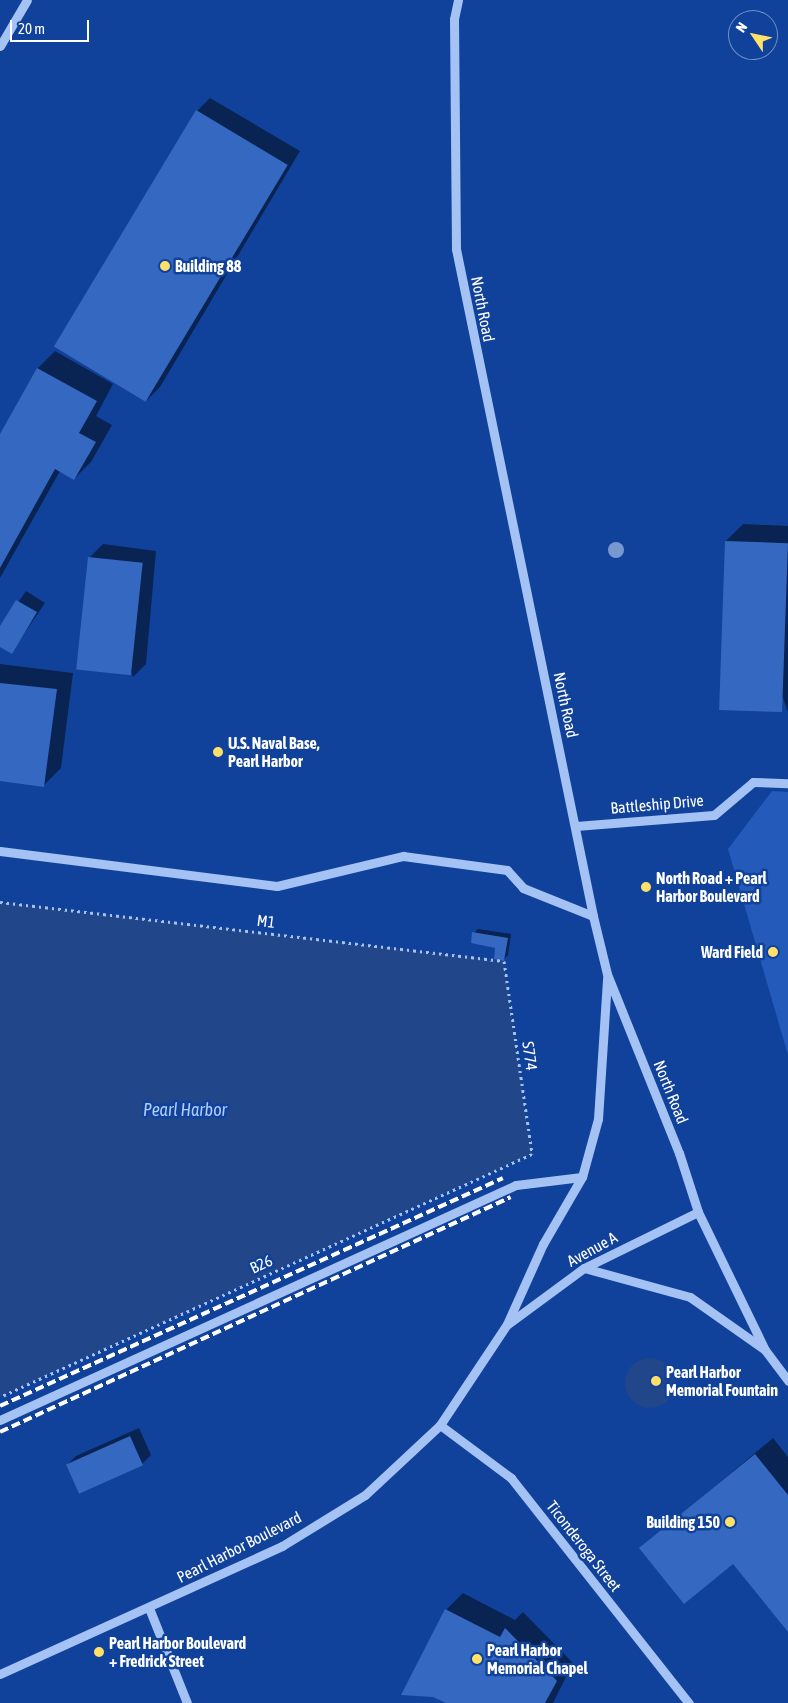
<!DOCTYPE html>
<html>
<head>
<meta charset="utf-8">
<style>
  body { margin:0 }
  #map { position:relative; width:788px; height:1703px; overflow:hidden; background:#11429b; font-family:"Asap Condensed",sans-serif }
  div>[style] { position:absolute }
  .green>* { inset:0; background:#245ab9 }
  .water>* { inset:0; background:#214689 }
  .round { border-radius:50% }
  .shadow>* { inset:0; background:#0007 }
  .building>* { inset:0; background:#3568c1; transform-origin:0 0 }
  .path>* { height:3px; margin-top:-1.5px; transform-origin:0; background:repeating-linear-gradient(90deg,#a5c2f4 0 2.5px,transparent 0 6.5px) }
  .minor>* { height:9px; margin:-4.5px; padding:0 4.5px; transform-origin:4.5px; border-radius:4.5px; background:#a5c2f4 }
  .rail>* { height:4px; margin-top:-2px; transform-origin:0; background:repeating-linear-gradient(90deg,#fff 0 9px,transparent 0 13px) }
  .trees>* { width:16px; height:16px; margin:-8px; border-radius:50%; background:#7898d1 }
  .dots>* { width:14px; height:14px; translate:-50% -50%; box-sizing:border-box; border:2px solid #11429b; border-radius:50% }
  span { translate:-50% -50%; white-space:nowrap; text-align:center; line-height:1.15; -webkit-text-stroke:5px #11429b; paint-order:stroke }
  .poi-label { font-size:16px; color:#fff; font-weight:700 }
  .left { translate:0 -50%; text-align:left }
  .right { translate:-100% -50%; text-align:right }
  .street-label { font-size:16px; color:#fff }
  .water-label { font-size:18px; color:#b1cdfb; font-style:italic }
  .north { position:absolute; left:728px; top:10px; width:50px; height:50px; box-sizing:border-box; background:#11429b; border:1px solid #708ec3; border-radius:50%; rotate:304deg; font-size:14px; font-weight:700; line-height:20px; text-align:center; color:#fff }
  .north::after { content:''; display:block; margin:auto; width:18px; height:22px; background:#ffe068; clip-path:polygon(50% 0,100% 100%,50% 72%,0 100%) }
  .scale { position:absolute; left:10px; top:20px; width:79px; height:22px; box-sizing:border-box; border:2px solid #fff; border-top:0; padding-left:6px; font-size:15px; line-height:18px; white-space:nowrap; color:#fff; -webkit-text-stroke:4px #11429b; paint-order:stroke }
</style>
</head>
<body>
<div id="map">
  <div class="green">
    <i style="clip-path:polygon(772px 791px,788px 792px,788px 1055px,728px 849px)"></i>
  </div>
  <div class="water">
    <i style="clip-path:polygon(0 902px,504px 961px,532px 1154px,0 1397px)"></i>
    <i class="round" style="left:625px;top:1358px;width:50px;height:50px"></i>
  </div>
  <div class="shadow">
    <i style="clip-path:polygon(210px 98px,300px 151px,160px 387px,147px 400px,197px 111px)"></i>
    <i style="clip-path:polygon(55px 351px,113px 384px,96px 416px,112px 425px,91px 462px,74px 479px,60px 471px,0 578px,0 437px,38px 368px)"></i>
    <i style="clip-path:polygon(743px 524px,788px 526px,788px 712px,726px 541px)"></i>
    <i style="clip-path:polygon(103px 544px,156px 551px,146px 664px,133px 677px,90px 557px)"></i>
    <i style="clip-path:polygon(26px 591px,45px 603px,11px 653px,0 646px,0 628px)"></i>
    <i style="clip-path:polygon(0 664px,73px 673px,61px 768px,44px 785px,0 780px)"></i>
    <i style="clip-path:polygon(478px 929px,511px 934px,508px 955px,504px 959px,497px 947px,474px 933px)"></i>
    <i style="clip-path:polygon(139px 1428px,151px 1455px,142px 1464px,67px 1465px,76px 1456px)"></i>
    <i style="clip-path:polygon(773px 1438px,788px 1457px,788px 1630px,734px 1562px,641px 1548px)"></i>
    <i style="clip-path:polygon(463px 1593px,515px 1620px,523px 1612px,573px 1663px,553px 1703px,449px 1703px,434px 1695px,446px 1610px)"></i>
  </div>
  <div class="building">
    <i style="left:196px;top:110px;width:107px;height:276px;rotate:31deg"></i>
    <i style="clip-path:polygon(37px 368px,97px 401px,79px 433px,96px 442px,74px 480px,55px 469px,0 568px,0 434px)"></i>
    <i style="left:725px;top:541px;width:63px;height:169px;rotate:2deg"></i>
    <i style="left:88px;top:557px;width:55px;height:113px;rotate:6deg"></i>
    <i style="clip-path:polygon(16px 600px,37px 612px,12px 654px,0 647px,0 626px)"></i>
    <i style="clip-path:polygon(0 683px,57px 689px,44px 787px,0 781px)"></i>
    <i style="clip-path:polygon(472px 932px,508px 938px,504px 961px,494px 959px,495px 948px,471px 943px)"></i>
    <i style="left:130px;top:1436px;width:32px;height:70px;rotate:66deg"></i>
    <i style="clip-path:polygon(755px 1454px,788px 1495px,788px 1632px,733px 1564px,684px 1604px,639px 1548px)"></i>
    <i style="clip-path:polygon(445px 1609px,500px 1637px,505px 1628px,557px 1681px,545px 1703px,446px 1703px,433px 1697px,401px 1695px)"></i>
  </div>
  <div class="path">
    <i style="left:0;top:902px;width:507px;rotate:6.68deg"></i>
    <i style="left:504px;top:961px;width:195px;rotate:81.7deg"></i>
    <i style="left:532px;top:1154px;width:585px;rotate:155.45deg"></i>
  </div>
  <div class="minor">
    <i style="left:458px;top:0;width:19px;rotate:102deg"></i>
    <i style="left:454px;top:19px;width:230px;rotate:89.5deg"></i>
    <i style="left:456px;top:249px;width:681px;rotate:78.39deg"></i>
    <i style="left:593px;top:916px;width:60px;rotate:76.4deg"></i>
    <i style="left:607px;top:974px;width:193px;rotate:68.1deg"></i>
    <i style="left:679px;top:1153px;width:62px;rotate:72.1deg"></i>
    <i style="left:698px;top:1212px;width:153px;rotate:64.1deg"></i>
    <i style="left:765px;top:1350px;width:39px;rotate:53deg"></i>
    <i style="left:0;top:46px;width:53px;rotate:-59.6deg"></i>
    <i style="left:576px;top:826px;width:138px;rotate:-4.6deg"></i>
    <i style="left:714px;top:815px;width:51px;rotate:-40.2deg"></i>
    <i style="left:753px;top:782px;width:35px;rotate:2deg"></i>
    <i style="left:0;top:851px;width:279px;rotate:7.2deg"></i>
    <i style="left:277px;top:886px;width:130px;rotate:-13.4deg"></i>
    <i style="left:403px;top:856px;width:105px;rotate:7.7deg"></i>
    <i style="left:507px;top:870px;width:24px;rotate:48deg"></i>
    <i style="left:523px;top:888px;width:75px;rotate:21.8deg"></i>
    <i style="left:584px;top:1268px;width:110px;rotate:15.3deg"></i>
    <i style="left:690px;top:1297px;width:90px;rotate:35.1deg"></i>
    <i style="left:508px;top:1324px;width:94px;rotate:-36.4deg"></i>
    <i style="left:584px;top:1268px;width:127px;rotate:-26.2deg"></i>
    <i style="left:0;top:1420px;width:567px;rotate:-24.49deg"></i>
    <i style="left:516px;top:1185px;width:66px;rotate:-6.9deg"></i>
    <i style="left:440px;top:1425px;width:89px;rotate:36.7deg"></i>
    <i style="left:511px;top:1478px;width:287px;rotate:51.7deg"></i>
    <i style="left:149px;top:1608px;width:102px;rotate:68.2deg"></i>
    <i style="left:0;top:1674px;width:310px;rotate:-24.4deg"></i>
    <i style="left:282px;top:1546px;width:97px;rotate:-31.6deg"></i>
    <i style="left:365px;top:1495px;width:103px;rotate:-43deg"></i>
    <i style="left:440px;top:1425px;width:121px;rotate:-56.4deg"></i>
    <i style="left:507px;top:1324px;width:88px;rotate:-65.8deg"></i>
    <i style="left:543px;top:1244px;width:78px;rotate:-59.8deg"></i>
    <i style="left:582px;top:1177px;width:60px;rotate:-74.6deg"></i>
    <i style="left:598px;top:1119px;width:141px;rotate:-86.3deg"></i>
  </div>
  <div class="rail">
    <i style="left:0;top:1406px;width:552px;rotate:-24.38deg"></i>
    <i style="left:0;top:1432px;width:562px;rotate:-24.7deg"></i>
  </div>
  <div class="trees">
    <i style="left:616px;top:550px"></i>
  </div>
  <div class="dots">
    <i style="left:165px;top:266px;background:#ffe068"></i>
    <i style="left:218px;top:752px;background:#ffe068"></i>
    <i style="left:646px;top:887px;background:#ffe068"></i>
    <i style="left:773px;top:952px;background:#ffe068"></i>
    <i style="left:656px;top:1381px;background:#ffe068"></i>
    <i style="left:730px;top:1522px;background:#ffe068"></i>
    <i style="left:99px;top:1652px;background:#ffe068"></i>
    <i style="left:477px;top:1659px;background:#ffe068"></i>
  </div>
  <div class="poi-label">
    <span class="left" style="left:175px;top:266px">Building 88</span>
    <span class="left" style="left:228px;top:752px">U.S. Naval Base,<br>Pearl Harbor</span>
    <span class="left" style="left:656px;top:887px">North Road + Pearl<br>Harbor Boulevard</span>
    <span class="right" style="left:763px;top:952px">Ward Field</span>
    <span class="left" style="left:666px;top:1381px">Pearl Harbor<br>Memorial Fountain</span>
    <span class="right" style="left:720px;top:1522px">Building 150</span>
    <span class="left" style="left:109px;top:1652px">Pearl Harbor Boulevard<br>+ Fredrick Street</span>
    <span class="left" style="left:487px;top:1659px">Pearl Harbor<br>Memorial Chapel</span>
  </div>
  <div class="street-label">
    <span style="left:483px;top:309px;rotate:79deg">North Road</span>
    <span style="left:566px;top:705px;rotate:78deg">North Road</span>
    <span style="left:657px;top:804px;rotate:-5deg">Battleship Drive</span>
    <span style="left:266px;top:921px;rotate:7deg">M1</span>
    <span style="left:530px;top:1056px;rotate:82deg">S774</span>
    <span style="left:671px;top:1092px;rotate:68deg">North Road</span>
    <span style="left:592px;top:1249px;rotate:-29deg">Avenue A</span>
    <span style="left:261px;top:1264px;rotate:-25deg">B26</span>
    <span style="left:584px;top:1546px;rotate:52deg">Ticonderoga Street</span>
    <span style="left:239px;top:1547px;rotate:-27deg">Pearl Harbor Boulevard</span>
  </div>
  <div class="water-label">
    <span style="left:185px;top:1110px">Pearl Harbor</span>
  </div>
  <div class="north">N</div>
  <div class="scale">20 m</div>
</div>
</body>
</html>
